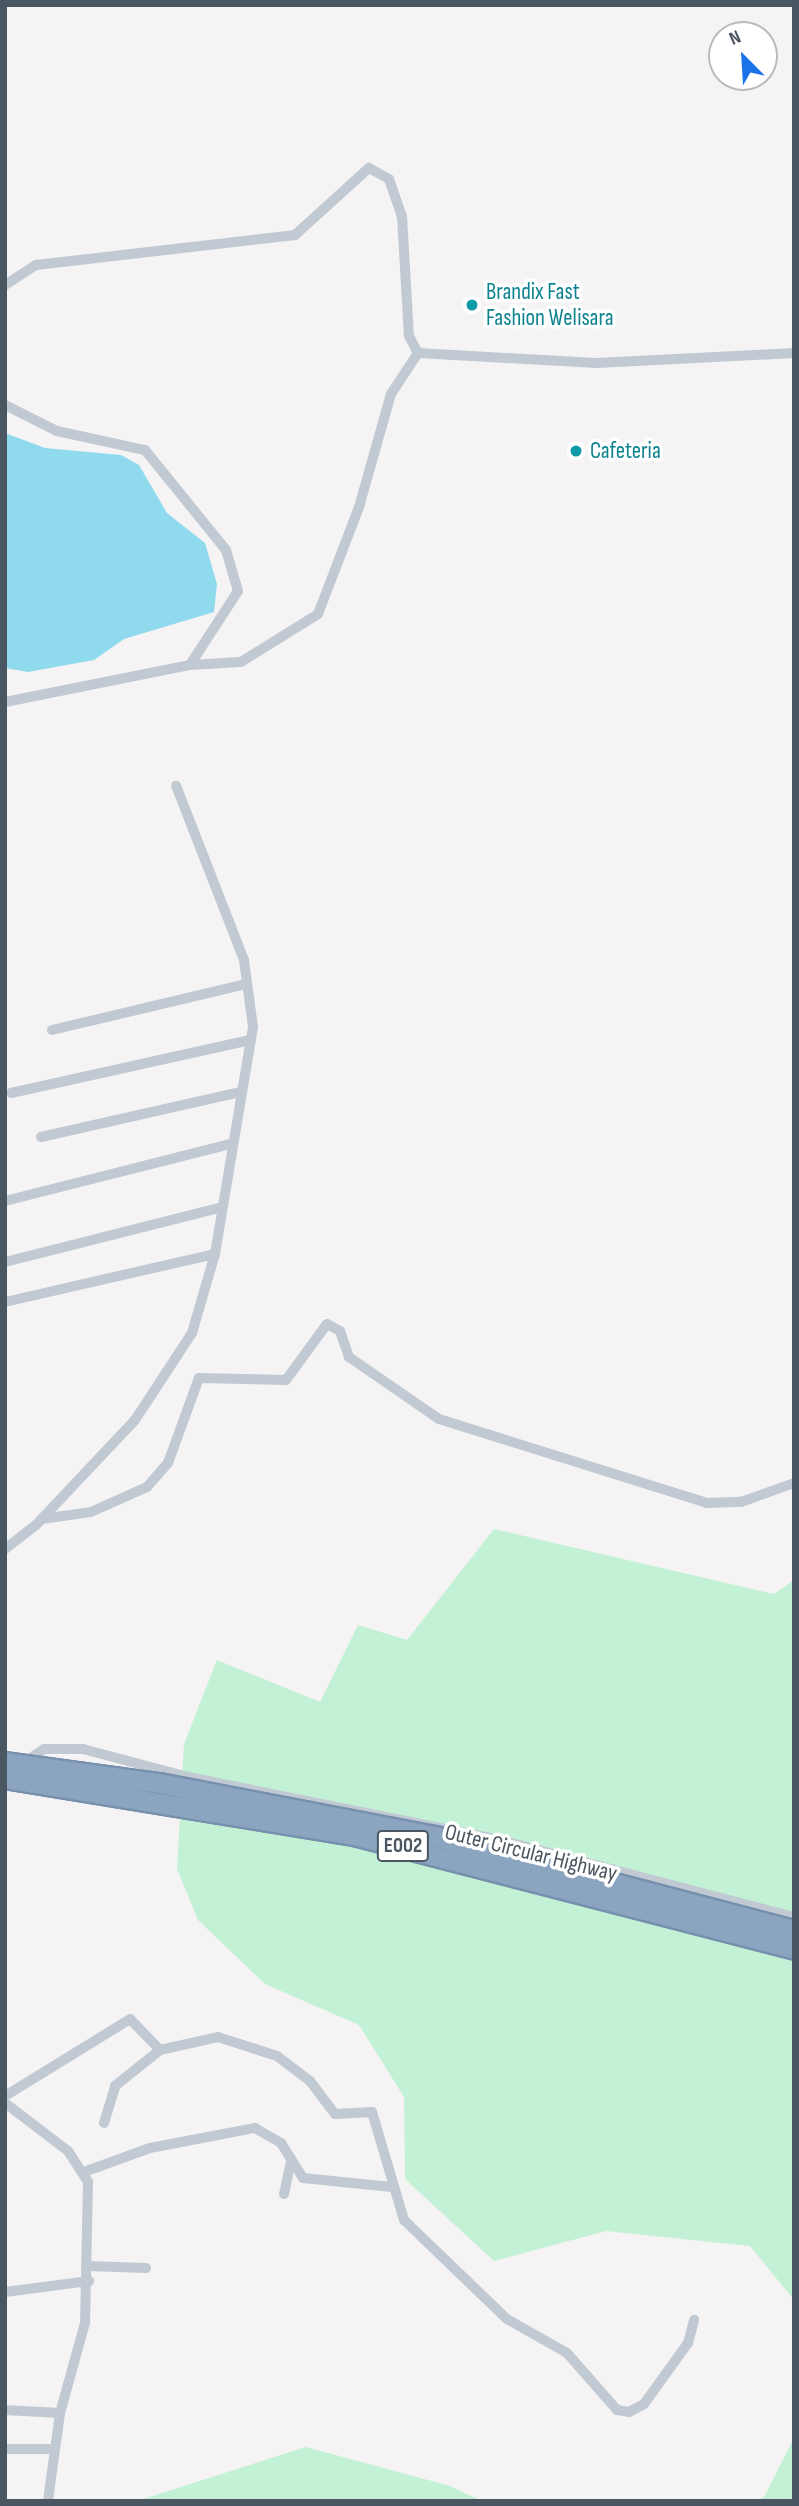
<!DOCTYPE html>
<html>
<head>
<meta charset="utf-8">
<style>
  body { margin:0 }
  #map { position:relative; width:799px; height:2506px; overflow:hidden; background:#f5f3f3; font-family:"Sofia Sans Condensed",sans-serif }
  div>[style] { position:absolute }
  .green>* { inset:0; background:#c3f1d5 }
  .water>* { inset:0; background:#90daee }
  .street>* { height:10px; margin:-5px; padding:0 5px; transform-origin:5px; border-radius:5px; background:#c1cad2 }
  .bridges { filter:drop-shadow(2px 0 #7690ad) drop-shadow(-2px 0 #7690ad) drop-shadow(0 2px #7690ad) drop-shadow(0 -2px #7690ad) }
  .highway-bridge>* { height:19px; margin:-9.5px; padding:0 9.5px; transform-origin:9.5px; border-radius:9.5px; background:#8ba5c1 }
  .dots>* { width:19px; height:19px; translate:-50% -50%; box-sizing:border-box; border:4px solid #fff; border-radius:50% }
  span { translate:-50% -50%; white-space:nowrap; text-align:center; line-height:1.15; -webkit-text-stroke:7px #fff; paint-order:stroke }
  .shield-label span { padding:2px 5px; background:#fff; border:2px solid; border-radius:5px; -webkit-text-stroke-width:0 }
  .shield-label { font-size:21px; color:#4a5661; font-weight:700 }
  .culture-label { font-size:23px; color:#0d838f }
  .left { translate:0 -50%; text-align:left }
  .street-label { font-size:23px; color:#4a5661 }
  .frame { position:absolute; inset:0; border:7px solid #4a5661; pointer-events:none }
  .north { position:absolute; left:708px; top:21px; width:70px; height:70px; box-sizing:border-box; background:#fff; border:2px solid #b7bbc0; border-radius:50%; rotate:336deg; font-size:19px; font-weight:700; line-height:28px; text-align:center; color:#4a5661 }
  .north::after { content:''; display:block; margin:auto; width:24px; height:32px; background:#1a73e8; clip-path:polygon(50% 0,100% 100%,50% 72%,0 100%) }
</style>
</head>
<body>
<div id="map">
  <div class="green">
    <i style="clip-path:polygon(494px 1529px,774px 1594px,794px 1580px,794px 2300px,750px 2246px,606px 2231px,494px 2261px,405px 2179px,404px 2097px,359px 2025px,265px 1984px,198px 1920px,177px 1869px,184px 1744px,217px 1660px,320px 1702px,358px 1625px,407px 1640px)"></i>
    <i style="clip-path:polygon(794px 2438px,794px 2501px,757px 2501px,764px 2497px)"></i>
    <i style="clip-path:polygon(306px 2447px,450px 2486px,482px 2501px,137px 2501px)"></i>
  </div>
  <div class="water">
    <i style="clip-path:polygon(5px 433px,45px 448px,121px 455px,139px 465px,167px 513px,205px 543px,217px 584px,214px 612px,124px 639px,94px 660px,28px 672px,5px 668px)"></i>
  </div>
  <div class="street">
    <i style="left:5px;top:285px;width:37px;rotate:-33deg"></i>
    <i style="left:36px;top:265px;width:261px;rotate:-6.6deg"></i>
    <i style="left:295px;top:235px;width:100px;rotate:-42.2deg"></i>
    <i style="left:369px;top:168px;width:23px;rotate:29deg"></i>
    <i style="left:389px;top:179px;width:39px;rotate:71deg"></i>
    <i style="left:402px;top:216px;width:120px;rotate:86.7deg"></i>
    <i style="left:409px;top:336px;width:19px;rotate:62deg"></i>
    <i style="left:418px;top:353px;width:179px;rotate:3.2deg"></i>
    <i style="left:597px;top:363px;width:197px;rotate:-2.9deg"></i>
    <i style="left:5px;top:405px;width:58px;rotate:26.6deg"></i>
    <i style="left:57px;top:431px;width:90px;rotate:12.2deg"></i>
    <i style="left:145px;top:450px;width:129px;rotate:51deg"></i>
    <i style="left:226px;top:550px;width:43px;rotate:73.7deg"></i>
    <i style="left:238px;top:591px;width:88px;rotate:123deg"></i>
    <i style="left:5px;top:702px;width:189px;rotate:-11.3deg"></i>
    <i style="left:190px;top:665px;width:51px;rotate:-3.4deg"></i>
    <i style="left:241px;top:662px;width:91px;rotate:-31.9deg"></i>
    <i style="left:318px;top:614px;width:115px;rotate:-69deg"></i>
    <i style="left:359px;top:507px;width:117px;rotate:-74.2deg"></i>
    <i style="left:391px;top:394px;width:49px;rotate:-56.6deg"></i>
    <i style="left:52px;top:1030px;width:200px;rotate:-13.3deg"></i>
    <i style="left:11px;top:1093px;width:246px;rotate:-12.5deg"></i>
    <i style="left:41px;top:1137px;width:205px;rotate:-12.7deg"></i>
    <i style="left:5px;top:1201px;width:233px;rotate:-14.2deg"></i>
    <i style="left:5px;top:1262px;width:220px;rotate:-14.2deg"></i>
    <i style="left:5px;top:1302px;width:215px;rotate:-12.9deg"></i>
    <i style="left:42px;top:1519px;width:49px;rotate:-8.1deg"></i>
    <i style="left:91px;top:1512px;width:61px;rotate:-24.1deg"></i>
    <i style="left:147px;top:1487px;width:32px;rotate:-49deg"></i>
    <i style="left:168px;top:1463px;width:90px;rotate:-70deg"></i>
    <i style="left:199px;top:1378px;width:87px;rotate:1.3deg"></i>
    <i style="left:286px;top:1380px;width:69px;rotate:-53.8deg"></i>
    <i style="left:327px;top:1324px;width:15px;rotate:28deg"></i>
    <i style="left:340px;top:1331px;width:28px;rotate:71deg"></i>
    <i style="left:349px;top:1357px;width:109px;rotate:34.6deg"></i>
    <i style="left:439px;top:1419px;width:281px;rotate:17.4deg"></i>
    <i style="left:707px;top:1503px;width:34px;rotate:-2deg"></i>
    <i style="left:741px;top:1502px;width:56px;rotate:-19.7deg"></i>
    <i style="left:5px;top:1549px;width:39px;rotate:-38deg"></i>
    <i style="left:36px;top:1525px;width:144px;rotate:-46.7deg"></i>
    <i style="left:135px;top:1420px;width:104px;rotate:-56.8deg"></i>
    <i style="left:192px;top:1333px;width:82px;rotate:-73.8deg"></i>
    <i style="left:215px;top:1254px;width:230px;rotate:-80.5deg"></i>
    <i style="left:253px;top:1027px;width:68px;rotate:-97.7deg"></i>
    <i style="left:244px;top:960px;width:187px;rotate:-111.3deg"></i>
    <i style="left:19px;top:1766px;width:30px;rotate:-34deg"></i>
    <i style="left:44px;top:1749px;width:39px"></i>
    <i style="left:83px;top:1749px;width:109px;rotate:14.9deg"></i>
    <i style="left:188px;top:1777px;width:322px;rotate:11.4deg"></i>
    <i style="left:504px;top:1841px;width:300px;rotate:14.7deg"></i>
    <i style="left:5px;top:2096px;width:147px;rotate:-31.6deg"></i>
    <i style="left:130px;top:2019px;width:43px;rotate:45.9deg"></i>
    <i style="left:160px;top:2050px;width:59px;rotate:-12.6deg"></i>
    <i style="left:218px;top:2037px;width:62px;rotate:17.9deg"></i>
    <i style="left:277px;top:2056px;width:41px;rotate:37.1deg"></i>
    <i style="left:310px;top:2081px;width:41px;rotate:52.9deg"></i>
    <i style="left:335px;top:2114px;width:37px;rotate:-3deg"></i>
    <i style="left:372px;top:2112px;width:113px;rotate:73.5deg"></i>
    <i style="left:404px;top:2220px;width:143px;rotate:43.9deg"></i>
    <i style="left:507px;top:2319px;width:69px;rotate:29.5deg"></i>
    <i style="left:567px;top:2353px;width:76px;rotate:48.7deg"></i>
    <i style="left:617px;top:2410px;width:12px;rotate:9deg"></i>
    <i style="left:629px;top:2412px;width:17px;rotate:-28deg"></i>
    <i style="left:644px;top:2404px;width:75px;rotate:-54.2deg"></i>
    <i style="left:688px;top:2343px;width:24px;rotate:-75deg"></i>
    <i style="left:5px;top:2103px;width:79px;rotate:37.3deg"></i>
    <i style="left:68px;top:2151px;width:37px;rotate:57deg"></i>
    <i style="left:88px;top:2182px;width:141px;rotate:91.2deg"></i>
    <i style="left:85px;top:2323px;width:93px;rotate:105.5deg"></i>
    <i style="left:60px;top:2413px;width:89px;rotate:97.8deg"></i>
    <i style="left:104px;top:2123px;width:39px;rotate:-73deg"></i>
    <i style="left:115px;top:2086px;width:58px;rotate:-38.7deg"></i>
    <i style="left:84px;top:2172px;width:70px;rotate:-20deg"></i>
    <i style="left:150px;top:2148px;width:107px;rotate:-10.8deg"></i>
    <i style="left:255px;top:2128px;width:30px;rotate:30deg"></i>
    <i style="left:281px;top:2143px;width:41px;rotate:57.8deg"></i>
    <i style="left:303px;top:2178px;width:89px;rotate:5.8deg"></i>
    <i style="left:284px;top:2194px;width:33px;rotate:-78deg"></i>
    <i style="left:89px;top:2266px;width:57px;rotate:2deg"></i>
    <i style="left:5px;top:2292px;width:85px;rotate:-7.5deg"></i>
    <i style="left:5px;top:2410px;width:55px;rotate:3.1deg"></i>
    <i style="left:5px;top:2449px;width:49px"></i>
  </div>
  <div class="bridges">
    <div class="highway-bridge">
      <i style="left:5px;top:1762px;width:155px;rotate:7.8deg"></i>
      <i style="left:159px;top:1783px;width:281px;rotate:10.9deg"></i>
      <i style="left:435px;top:1836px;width:371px;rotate:14.7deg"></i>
      <i style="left:5px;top:1778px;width:354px;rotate:9.3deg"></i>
      <i style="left:354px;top:1835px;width:455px;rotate:14.5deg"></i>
    </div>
  </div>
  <div class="dots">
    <i style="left:472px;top:305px;background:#0f9aa8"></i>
    <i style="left:576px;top:451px;background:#0f9aa8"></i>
  </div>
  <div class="shield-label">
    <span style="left:403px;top:1846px">E002</span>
  </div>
  <div class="culture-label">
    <span class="left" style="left:486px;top:305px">Brandix Fast<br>Fashion Welisara</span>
    <span class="left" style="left:590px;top:451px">Cafeteria</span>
  </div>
  <div class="street-label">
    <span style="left:531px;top:1853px;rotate:14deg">Outer Circular Highway</span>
  </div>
  <div class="frame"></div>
  <div class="north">N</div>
</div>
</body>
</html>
